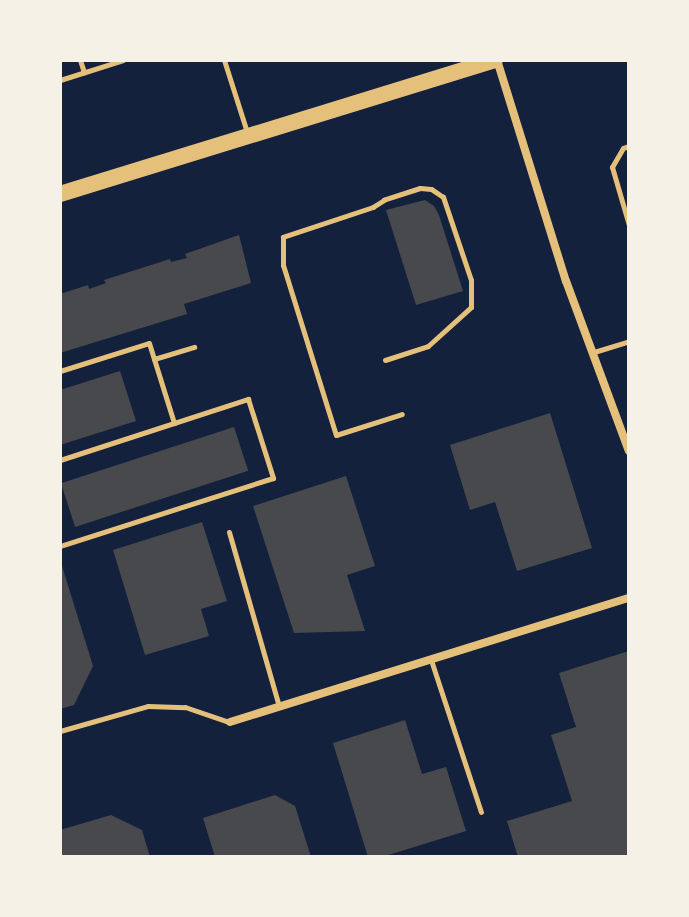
<!DOCTYPE html>
<html>
<head>
<meta charset="utf-8">
<style>
  body { margin:0 }
  #map { position:relative; width:689px; height:917px; overflow:hidden; background:#14213d; font-family:Manrope,sans-serif }
  div>[style] { position:absolute }
  .building>* { inset:0; background:#48494c; transform-origin:0 0 }
  .service>* { height:5px; margin:-2.5px; padding:0 2.5px; transform-origin:2.5px; border-radius:2.5px; background:#e5c07b }
  .minor>* { height:8px; margin:-4px; padding:0 4px; transform-origin:4px; border-radius:4px; background:#e5c07b }
  .secondary>* { height:16px; margin:-8px; padding:0 8px; transform-origin:8px; border-radius:8px; background:#e5c07b }
  span { translate:-50% -50%; white-space:nowrap; text-align:center; line-height:1.15; -webkit-text-stroke:7px #f6f1e7; paint-order:stroke }
  .frame { position:absolute; inset:0; border:62px solid #f6f1e7; pointer-events:none }
</style>
</head>
<body>
<div id="map">
  <div class="building">
    <i style="clip-path:polygon(425px 200px,434px 206px,439px 215px,463px 291px,416px 305px,386px 210px)"></i>
    <i style="clip-path:polygon(239px 235px,251px 283px,184px 304px,187px 314px,60px 353px,60px 294px,88px 285px,89px 289px,106px 283px,104px 280px,170px 259px,171px 262px,187px 258px,185px 254px)"></i>
    <i style="clip-path:polygon(120px 371px,136px 421px,60px 445px,60px 390px)"></i>
    <i style="clip-path:polygon(550px 413px,592px 548px,517px 571px,495px 502px,470px 510px,450px 445px)"></i>
    <i style="left:234px;top:427px;width:46px;height:182px;rotate:72deg"></i>
    <i style="clip-path:polygon(346px 476px,375px 566px,347px 575px,365px 631px,294px 633px,253px 506px)"></i>
    <i style="clip-path:polygon(202px 522px,227px 601px,201px 609px,209px 636px,145px 655px,113px 550px)"></i>
    <i style="clip-path:polygon(62px 566px,93px 666px,74px 705px,60px 709px)"></i>
    <i style="clip-path:polygon(629px 651px,629px 857px,518px 857px,507px 821px,572px 801px,551px 735px,576px 727px,559px 673px)"></i>
    <i style="clip-path:polygon(405px 720px,422px 774px,446px 767px,466px 831px,382px 857px,368px 857px,333px 743px)"></i>
    <i style="clip-path:polygon(275px 795px,295px 806px,311px 857px,215px 857px,203px 818px)"></i>
    <i style="clip-path:polygon(111px 815px,142px 830px,150px 857px,60px 857px,60px 830px)"></i>
  </div>
  <div class="service">
    <i style="left:80px;top:60px;width:13px;rotate:72deg"></i>
    <i style="left:224px;top:60px;width:76px;rotate:72.3deg"></i>
    <i style="left:60px;top:80px;width:66px;rotate:-17.6deg"></i>
    <i style="left:629px;top:146px;width:6px;rotate:162deg"></i>
    <i style="left:623px;top:148px;width:22px;rotate:120deg"></i>
    <i style="left:612px;top:167px;width:60px;rotate:73.7deg"></i>
    <i style="left:594px;top:352px;width:37px;rotate:-17deg"></i>
    <i style="left:154px;top:359px;width:42px;rotate:-16.7deg"></i>
    <i style="left:385px;top:360px;width:45px;rotate:-18deg"></i>
    <i style="left:428px;top:346px;width:58px;rotate:-42.2deg"></i>
    <i style="left:471px;top:307px;width:27px;rotate:-90deg"></i>
    <i style="left:471px;top:280px;width:88px;rotate:-108.6deg"></i>
    <i style="left:443px;top:197px;width:14px;rotate:-146deg"></i>
    <i style="left:431px;top:189px;width:11px;rotate:-175deg"></i>
    <i style="left:420px;top:188px;width:38px;rotate:162deg"></i>
    <i style="left:384px;top:200px;width:13px;rotate:148deg"></i>
    <i style="left:373px;top:207px;width:95px;rotate:161.6deg"></i>
    <i style="left:283px;top:237px;width:28px;rotate:90deg"></i>
    <i style="left:283px;top:265px;width:178px;rotate:72.7deg"></i>
    <i style="left:336px;top:435px;width:69px;rotate:-17.7deg"></i>
    <i style="left:60px;top:371px;width:93px;rotate:-17.5deg"></i>
    <i style="left:149px;top:343px;width:84px;rotate:72.6deg"></i>
    <i style="left:60px;top:460px;width:198px;rotate:-18deg"></i>
    <i style="left:248px;top:399px;width:83px;rotate:72.4deg"></i>
    <i style="left:273px;top:478px;width:224px;rotate:162.3deg"></i>
    <i style="left:229px;top:532px;width:181px;rotate:74deg"></i>
    <i style="left:431px;top:660px;width:160px;rotate:71.8deg"></i>
    <i style="left:60px;top:731px;width:91px;rotate:-15.9deg"></i>
    <i style="left:148px;top:706px;width:37px;rotate:2deg"></i>
    <i style="left:185px;top:707px;width:46px;rotate:18.8deg"></i>
  </div>
  <div class="minor">
    <i style="left:497px;top:60px;width:232px;rotate:72.7deg"></i>
    <i style="left:566px;top:281px;width:181px;rotate:69.7deg"></i>
    <i style="left:230px;top:722px;width:418px;rotate:-17.3deg"></i>
  </div>
  <div class="secondary">
    <i style="left:60px;top:194px;width:455px;rotate:-17.1deg"></i>
  </div>
  <div class="frame"></div>
</div>
</body>
</html>
